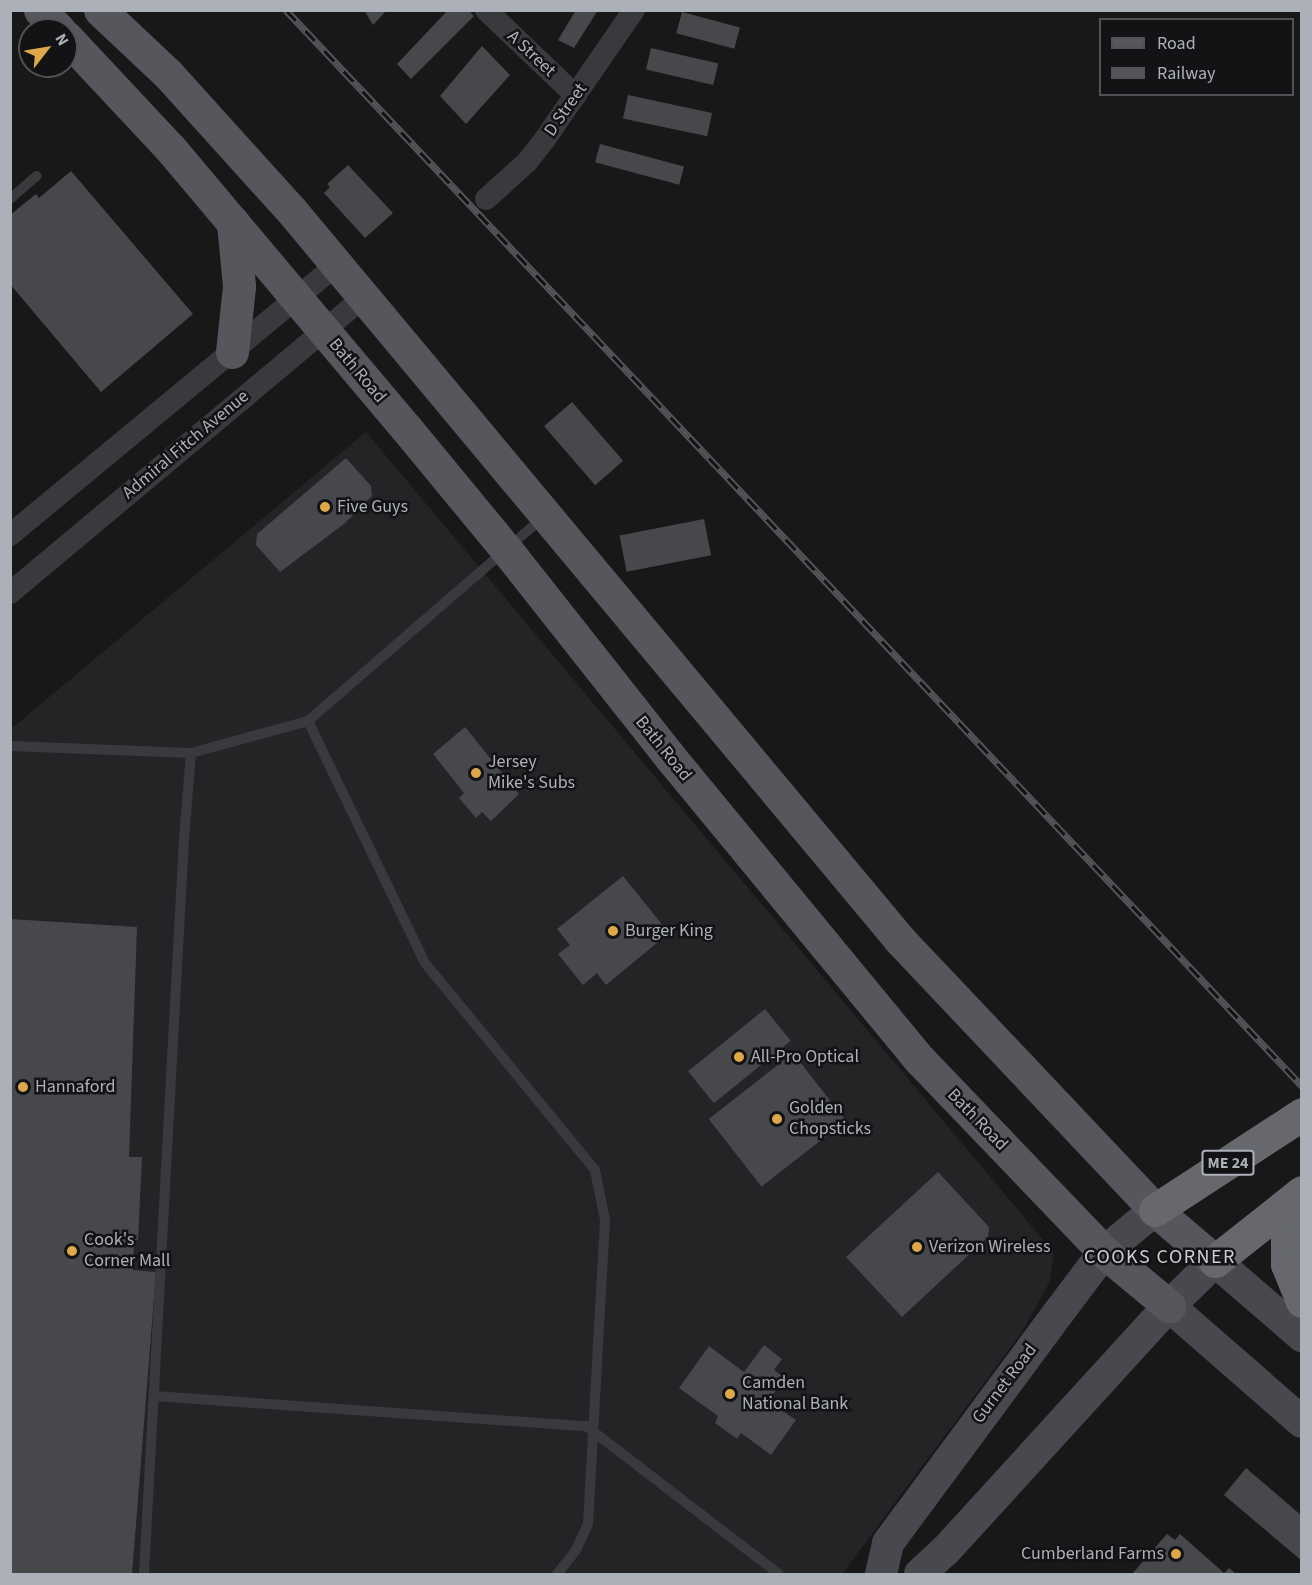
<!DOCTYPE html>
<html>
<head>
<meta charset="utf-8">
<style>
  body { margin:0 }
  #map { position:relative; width:1312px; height:1585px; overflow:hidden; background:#181819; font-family:"Source Sans 3",sans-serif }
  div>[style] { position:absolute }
  .built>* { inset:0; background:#242426 }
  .building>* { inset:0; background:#47484c; transform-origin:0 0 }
  .service>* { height:10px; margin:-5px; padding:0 5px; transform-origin:5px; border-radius:5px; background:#393a3e }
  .minor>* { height:22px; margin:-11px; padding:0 11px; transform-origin:11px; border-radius:11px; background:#393a3e }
  .secondary>* { height:32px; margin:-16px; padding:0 16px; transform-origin:16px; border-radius:16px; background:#48494e }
  .primary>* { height:33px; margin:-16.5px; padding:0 16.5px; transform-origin:16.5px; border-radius:16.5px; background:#56575d }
  .motorway>* { height:33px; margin:-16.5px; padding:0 16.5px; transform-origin:16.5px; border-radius:16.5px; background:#66686e }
  .rail>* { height:7px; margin-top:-3.5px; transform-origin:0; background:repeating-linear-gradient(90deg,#131315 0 14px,#535459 0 28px); box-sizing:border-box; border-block:2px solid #535459 }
  .dots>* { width:16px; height:16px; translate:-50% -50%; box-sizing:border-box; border:3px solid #131315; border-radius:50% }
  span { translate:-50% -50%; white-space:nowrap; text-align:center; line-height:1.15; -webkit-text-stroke:5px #131315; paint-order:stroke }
  .shield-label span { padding:2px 4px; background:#131315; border:2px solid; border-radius:4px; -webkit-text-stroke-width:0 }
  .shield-label { font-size:16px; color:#acb0b8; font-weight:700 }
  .street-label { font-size:18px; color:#acb0b8 }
  .poi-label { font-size:18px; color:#acb0b8 }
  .left { translate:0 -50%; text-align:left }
  .right { translate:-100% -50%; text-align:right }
  .neighbourhood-label { font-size:20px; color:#cccfd4; letter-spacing:1.5px }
  .frame { position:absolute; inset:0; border:12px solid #acb0b8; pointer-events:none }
  .legend { position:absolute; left:1099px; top:18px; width:195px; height:78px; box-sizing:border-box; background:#131315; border:2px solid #505256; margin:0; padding:8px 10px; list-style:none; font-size:18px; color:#acb0b8 }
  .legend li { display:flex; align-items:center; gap:12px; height:30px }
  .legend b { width:30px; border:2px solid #505256 }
  .north { position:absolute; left:18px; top:18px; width:60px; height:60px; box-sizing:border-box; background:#131315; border:2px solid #505256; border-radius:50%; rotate:59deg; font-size:16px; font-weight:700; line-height:24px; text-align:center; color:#acb0b8 }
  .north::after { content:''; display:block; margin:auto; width:21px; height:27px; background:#dda74c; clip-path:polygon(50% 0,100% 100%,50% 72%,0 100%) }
</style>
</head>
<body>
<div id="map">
  <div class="built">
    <i style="clip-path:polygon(366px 432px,1054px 1253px,1049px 1283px,1022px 1332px,842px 1574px,11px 1574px,11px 729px)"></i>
  </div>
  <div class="building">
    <i style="clip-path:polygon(364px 10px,387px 10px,373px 25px)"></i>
    <i style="clip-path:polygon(448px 10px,468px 10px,474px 16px,411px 79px,397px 64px)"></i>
    <i style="clip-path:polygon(576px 10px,598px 10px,574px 48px,558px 40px)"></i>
    <i style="left:682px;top:12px;width:60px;height:22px;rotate:15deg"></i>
    <i style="clip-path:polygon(482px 46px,510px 75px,466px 124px,440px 96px)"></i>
    <i style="left:651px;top:48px;width:69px;height:22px;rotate:13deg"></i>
    <i style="left:628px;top:95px;width:86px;height:24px;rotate:12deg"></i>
    <i style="left:600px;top:144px;width:87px;height:19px;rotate:15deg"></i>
    <i style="clip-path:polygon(348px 165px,393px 213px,365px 238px,324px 193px,330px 187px,327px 184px)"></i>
    <i style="clip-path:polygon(71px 171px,193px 314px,101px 392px,10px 284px,10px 215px,36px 194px,39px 198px)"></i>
    <i style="left:572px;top:402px;width:78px;height:37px;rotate:49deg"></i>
    <i style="clip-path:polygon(346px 458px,371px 486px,372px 496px,344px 524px,280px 572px,256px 545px,257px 534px)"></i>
    <i style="left:704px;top:519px;width:37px;height:86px;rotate:79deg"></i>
    <i style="clip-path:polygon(465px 727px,519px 794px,491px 821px,482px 812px,476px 818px,459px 798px,464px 793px,433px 754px)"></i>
    <i style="clip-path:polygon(623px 876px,669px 933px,606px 985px,597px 973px,583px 985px,558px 954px,570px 945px,557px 929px)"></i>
    <i style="clip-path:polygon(10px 919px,137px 927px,129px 1157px,142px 1157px,138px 1240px,134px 1240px,133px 1270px,156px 1272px,132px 1574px,10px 1574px)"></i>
    <i style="left:765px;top:1009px;width:41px;height:99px;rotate:51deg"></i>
    <i style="left:793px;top:1053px;width:86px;height:107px;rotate:52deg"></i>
    <i style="clip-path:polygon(938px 1172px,989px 1227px,988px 1237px,902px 1317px,846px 1257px)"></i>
    <i style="clip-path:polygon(764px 1345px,782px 1359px,774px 1370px,785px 1378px,768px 1401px,796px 1420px,771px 1455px,741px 1433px,737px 1439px,715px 1423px,718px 1416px,679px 1388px,709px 1346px,744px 1372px)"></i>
    <i style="clip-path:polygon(1246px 1468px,1302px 1516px,1302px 1561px,1224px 1495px)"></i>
    <i style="clip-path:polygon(1167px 1534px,1175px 1540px,1180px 1534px,1224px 1573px,1229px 1568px,1236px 1574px,1132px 1574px)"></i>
  </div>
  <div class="service">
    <i style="left:10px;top:199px;width:35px;rotate:-41deg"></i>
    <i style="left:308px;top:721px;width:269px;rotate:64.2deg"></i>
    <i style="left:425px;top:963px;width:268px;rotate:50.6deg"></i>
    <i style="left:595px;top:1170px;width:51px;rotate:78.7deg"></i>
    <i style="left:605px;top:1220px;width:304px;rotate:93.2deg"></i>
    <i style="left:588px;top:1524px;width:29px;rotate:115deg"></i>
    <i style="left:576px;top:1550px;width:31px;rotate:128deg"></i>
    <i style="left:10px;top:746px;width:181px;rotate:2.2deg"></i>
    <i style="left:191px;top:753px;width:86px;rotate:94.7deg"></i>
    <i style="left:184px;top:839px;width:736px;rotate:93.12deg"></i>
    <i style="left:191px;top:753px;width:121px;rotate:-15.3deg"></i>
    <i style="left:308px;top:721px;width:310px;rotate:-40.9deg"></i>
    <i style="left:154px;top:1396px;width:433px;rotate:4deg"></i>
    <i style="left:586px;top:1426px;width:243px;rotate:37.5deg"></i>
  </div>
  <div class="minor">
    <i style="left:486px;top:10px;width:124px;rotate:43.7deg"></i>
    <i style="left:486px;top:199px;width:55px;rotate:-42.1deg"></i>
    <i style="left:527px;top:162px;width:29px;rotate:-52deg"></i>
    <i style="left:545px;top:139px;width:157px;rotate:-55.4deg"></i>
    <i style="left:10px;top:535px;width:422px;rotate:-39.6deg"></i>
    <i style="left:10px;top:593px;width:460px;rotate:-39.9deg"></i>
  </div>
  <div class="secondary">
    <i style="left:1169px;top:1306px;width:176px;rotate:41.1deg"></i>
    <i style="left:881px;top:1574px;width:32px;rotate:-77deg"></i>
    <i style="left:888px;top:1543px;width:287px;rotate:-53.5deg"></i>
    <i style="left:1059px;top:1312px;width:75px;rotate:-53.1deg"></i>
    <i style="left:1104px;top:1252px;width:66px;rotate:-39.5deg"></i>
    <i style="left:920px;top:1574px;width:35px;rotate:-43deg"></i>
    <i style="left:946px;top:1550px;width:331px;rotate:-47.6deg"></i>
    <i style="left:1169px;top:1306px;width:64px;rotate:-44.4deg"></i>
    <i style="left:1215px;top:1261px;width:115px;rotate:40.8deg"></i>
  </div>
  <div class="primary">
    <i style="left:40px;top:10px;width:28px;rotate:46deg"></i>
    <i style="left:100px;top:10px;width:93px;rotate:43.3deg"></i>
    <i style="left:168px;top:74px;width:183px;rotate:47.9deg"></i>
    <i style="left:291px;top:210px;width:951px;rotate:50.16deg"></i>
    <i style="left:900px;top:940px;width:371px;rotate:46.6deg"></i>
    <i style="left:1155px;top:1210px;width:79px;rotate:40.4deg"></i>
    <i style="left:66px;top:37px;width:152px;rotate:46.9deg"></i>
    <i style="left:170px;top:148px;width:366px;rotate:49.9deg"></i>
    <i style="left:406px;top:428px;width:156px;rotate:50.5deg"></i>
    <i style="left:505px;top:548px;width:266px;rotate:51.7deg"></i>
    <i style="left:670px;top:757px;width:393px;rotate:50.5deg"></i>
    <i style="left:920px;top:1060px;width:266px;rotate:46.2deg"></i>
    <i style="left:1104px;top:1252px;width:85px;rotate:39.7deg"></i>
    <i style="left:232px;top:352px;width:66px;rotate:-83.9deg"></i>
    <i style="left:239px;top:286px;width:64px;rotate:-95.4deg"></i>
  </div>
  <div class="motorway">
    <i style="left:1302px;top:1201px;width:36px;rotate:114deg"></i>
    <i style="left:1287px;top:1234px;width:30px;rotate:90deg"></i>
    <i style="left:1287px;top:1264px;width:40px;rotate:68deg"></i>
    <i style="left:1155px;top:1210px;width:176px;rotate:-33.1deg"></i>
    <i style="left:1215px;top:1261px;width:111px;rotate:-38.4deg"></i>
  </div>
  <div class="rail">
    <i style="left:286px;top:10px;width:1480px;rotate:46.64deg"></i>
  </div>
  <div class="dots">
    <i style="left:325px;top:507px;background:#dda74c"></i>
    <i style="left:476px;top:773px;background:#dda74c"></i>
    <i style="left:613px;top:931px;background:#dda74c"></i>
    <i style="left:739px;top:1057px;background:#dda74c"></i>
    <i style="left:23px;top:1087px;background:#dda74c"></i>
    <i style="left:777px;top:1119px;background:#dda74c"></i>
    <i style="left:917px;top:1247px;background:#dda74c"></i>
    <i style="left:72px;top:1251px;background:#dda74c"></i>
    <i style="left:730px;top:1394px;background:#dda74c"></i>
    <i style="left:1176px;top:1554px;background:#dda74c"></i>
  </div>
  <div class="shield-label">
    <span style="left:1228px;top:1163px">ME 24</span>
  </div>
  <div class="street-label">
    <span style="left:531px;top:54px;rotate:43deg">A Street</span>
    <span style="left:566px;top:110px;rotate:-55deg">D Street</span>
    <span style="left:357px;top:371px;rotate:50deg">Bath Road</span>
    <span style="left:186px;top:445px;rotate:-40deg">Admiral Fitch Avenue</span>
    <span style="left:663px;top:749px;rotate:51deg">Bath Road</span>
    <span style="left:977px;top:1120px;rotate:46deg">Bath Road</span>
    <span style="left:1005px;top:1384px;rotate:-53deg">Gurnet Road</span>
  </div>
  <div class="poi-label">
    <span class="left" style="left:337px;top:507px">Five Guys</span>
    <span class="left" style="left:488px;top:773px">Jersey<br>Mike's Subs</span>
    <span class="left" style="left:625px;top:931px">Burger King</span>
    <span class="left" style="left:751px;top:1057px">All-Pro Optical</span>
    <span class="left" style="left:35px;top:1087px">Hannaford</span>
    <span class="left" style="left:789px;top:1119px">Golden<br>Chopsticks</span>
    <span class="left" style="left:84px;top:1251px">Cook's<br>Corner Mall</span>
    <span class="left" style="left:929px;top:1247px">Verizon Wireless</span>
    <span class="left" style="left:742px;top:1394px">Camden<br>National Bank</span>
    <span class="right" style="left:1164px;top:1554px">Cumberland Farms</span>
  </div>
  <div class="neighbourhood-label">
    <span style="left:1160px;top:1257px">COOKS CORNER</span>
  </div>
  <div class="frame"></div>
  <ul class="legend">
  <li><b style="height:8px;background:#56575d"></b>Road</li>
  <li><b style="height:8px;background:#535459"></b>Railway</li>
  </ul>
  <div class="north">N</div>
</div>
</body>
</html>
